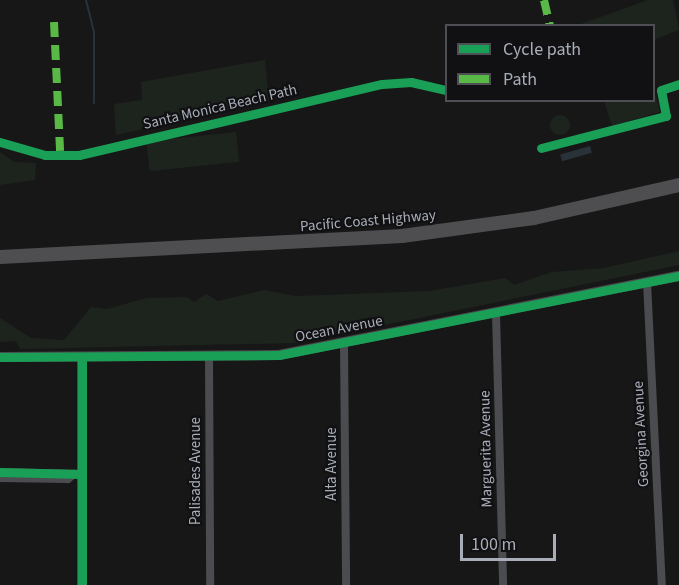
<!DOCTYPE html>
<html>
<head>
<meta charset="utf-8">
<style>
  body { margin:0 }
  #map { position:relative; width:679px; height:585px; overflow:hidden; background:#171717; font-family:"Source Sans 3",sans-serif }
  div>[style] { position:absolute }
  .green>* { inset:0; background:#1d241e; transform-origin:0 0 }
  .round { border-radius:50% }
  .water>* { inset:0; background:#2a3239; transform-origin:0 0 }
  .stream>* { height:2px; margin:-1px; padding:0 1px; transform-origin:1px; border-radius:1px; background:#2a3239 }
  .street>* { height:8px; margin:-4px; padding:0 4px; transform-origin:4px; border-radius:4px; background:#4b4c50 }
  .secondary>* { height:10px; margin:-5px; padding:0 5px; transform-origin:5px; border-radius:5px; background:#4a4a4e }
  .highway>* { height:14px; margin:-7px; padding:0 7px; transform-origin:7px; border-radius:7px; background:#4e4e51 }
  .quiet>* { height:8px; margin-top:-4px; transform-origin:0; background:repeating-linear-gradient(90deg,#58b947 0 15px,transparent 0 23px) }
  .cycleway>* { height:9px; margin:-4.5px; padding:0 4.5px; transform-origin:4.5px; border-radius:4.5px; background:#1a9f57 }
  span { translate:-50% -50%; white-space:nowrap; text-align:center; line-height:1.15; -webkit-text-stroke:4.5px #111113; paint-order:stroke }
  .street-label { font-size:15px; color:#a8adb8 }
  .legend { position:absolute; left:445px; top:24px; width:210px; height:78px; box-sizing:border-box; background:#111113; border:2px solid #4d4f55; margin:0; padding:8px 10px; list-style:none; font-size:18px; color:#a8adb8 }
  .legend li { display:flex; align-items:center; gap:12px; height:30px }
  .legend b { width:30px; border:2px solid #4d4f55 }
  .scale { position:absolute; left:460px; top:534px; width:96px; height:27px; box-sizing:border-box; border:3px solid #a8adb8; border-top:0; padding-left:8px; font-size:18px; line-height:21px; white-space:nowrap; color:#a8adb8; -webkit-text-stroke:4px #111113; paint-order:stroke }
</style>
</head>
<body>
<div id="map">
  <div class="green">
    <i style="clip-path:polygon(648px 0,673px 0,679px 30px,654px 40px,654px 26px,578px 25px)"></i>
    <i style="clip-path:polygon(265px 60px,269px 101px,116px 135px,114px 104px,142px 100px,141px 82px)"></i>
    <i style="clip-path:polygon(654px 89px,660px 112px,612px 126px,604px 101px,654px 100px)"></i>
    <i class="round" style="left:550px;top:115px;width:20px;height:20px"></i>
    <i style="left:236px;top:132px;width:30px;height:90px;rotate:84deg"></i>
    <i style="clip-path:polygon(0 152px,14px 162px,36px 163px,35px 180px,0 185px)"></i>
    <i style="clip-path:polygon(679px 251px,679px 265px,296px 343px,20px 349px,16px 341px,0 342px,0 318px,31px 338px,64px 340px,91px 307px,107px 309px,147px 298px,187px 297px,194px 302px,206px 294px,218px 301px,264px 290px,296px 296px,429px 291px,505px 278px,514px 285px,552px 272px,604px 268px)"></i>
  </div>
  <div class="water">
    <i style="left:590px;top:146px;width:7px;height:31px;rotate:74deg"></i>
  </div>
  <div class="stream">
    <i style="left:86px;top:0;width:34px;rotate:76deg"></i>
    <i style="left:94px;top:33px;width:70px;rotate:90deg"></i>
  </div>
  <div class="street">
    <i style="left:647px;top:282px;width:303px;rotate:87.2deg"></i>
    <i style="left:496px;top:313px;width:272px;rotate:88.5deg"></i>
    <i style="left:344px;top:343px;width:242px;rotate:89.5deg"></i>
    <i style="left:209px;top:356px;width:229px;rotate:89.7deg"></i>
    <i style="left:0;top:472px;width:82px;rotate:1.4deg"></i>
    <i style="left:0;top:478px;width:68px;rotate:0.8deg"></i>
    <i style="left:68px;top:479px;width:8px;rotate:-40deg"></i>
  </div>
  <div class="secondary">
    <i style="left:0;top:357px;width:279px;rotate:-0.4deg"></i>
    <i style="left:279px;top:355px;width:408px;rotate:-11.2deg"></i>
    <i style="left:82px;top:357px;width:228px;rotate:90deg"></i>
  </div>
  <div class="highway">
    <i style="left:0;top:257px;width:403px;rotate:-3deg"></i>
    <i style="left:402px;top:236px;width:133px;rotate:-7.8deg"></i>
    <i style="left:534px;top:218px;width:149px;rotate:-12.8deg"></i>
  </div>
  <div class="quiet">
    <i style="left:544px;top:0;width:27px;rotate:77deg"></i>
    <i style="left:54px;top:22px;width:129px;rotate:87.3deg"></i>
  </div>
  <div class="cycleway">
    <i style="left:0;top:142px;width:47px;rotate:16.1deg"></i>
    <i style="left:45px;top:155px;width:34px"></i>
    <i style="left:79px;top:155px;width:311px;rotate:-13.2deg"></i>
    <i style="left:382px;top:84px;width:29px;rotate:-4deg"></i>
    <i style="left:411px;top:82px;width:36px;rotate:13deg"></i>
    <i style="left:541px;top:148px;width:129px;rotate:-14.4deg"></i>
    <i style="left:666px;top:116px;width:26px;rotate:-101deg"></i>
    <i style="left:661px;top:90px;width:19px;rotate:-18deg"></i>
    <i style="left:0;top:357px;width:279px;rotate:-0.4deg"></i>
    <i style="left:279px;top:355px;width:408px;rotate:-11.2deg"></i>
    <i style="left:82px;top:357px;width:228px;rotate:90deg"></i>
    <i style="left:0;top:472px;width:82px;rotate:1.4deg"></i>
  </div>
  <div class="street-label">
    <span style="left:220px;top:107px;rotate:-13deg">Santa Monica Beach Path</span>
    <span style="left:368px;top:221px;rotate:-5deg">Pacific Coast Highway</span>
    <span style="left:339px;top:329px;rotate:-11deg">Ocean Avenue</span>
    <span style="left:641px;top:434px;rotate:-93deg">Georgina Avenue</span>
    <span style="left:486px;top:449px;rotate:-91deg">Marguerita Avenue</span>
    <span style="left:332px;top:464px;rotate:-90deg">Alta Avenue</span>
    <span style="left:196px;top:471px;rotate:-90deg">Palisades Avenue</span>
  </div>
  <ul class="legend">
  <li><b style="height:8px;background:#1a9f57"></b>Cycle path</li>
  <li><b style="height:8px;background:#58b947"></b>Path</li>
  </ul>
  <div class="scale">100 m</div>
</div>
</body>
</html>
